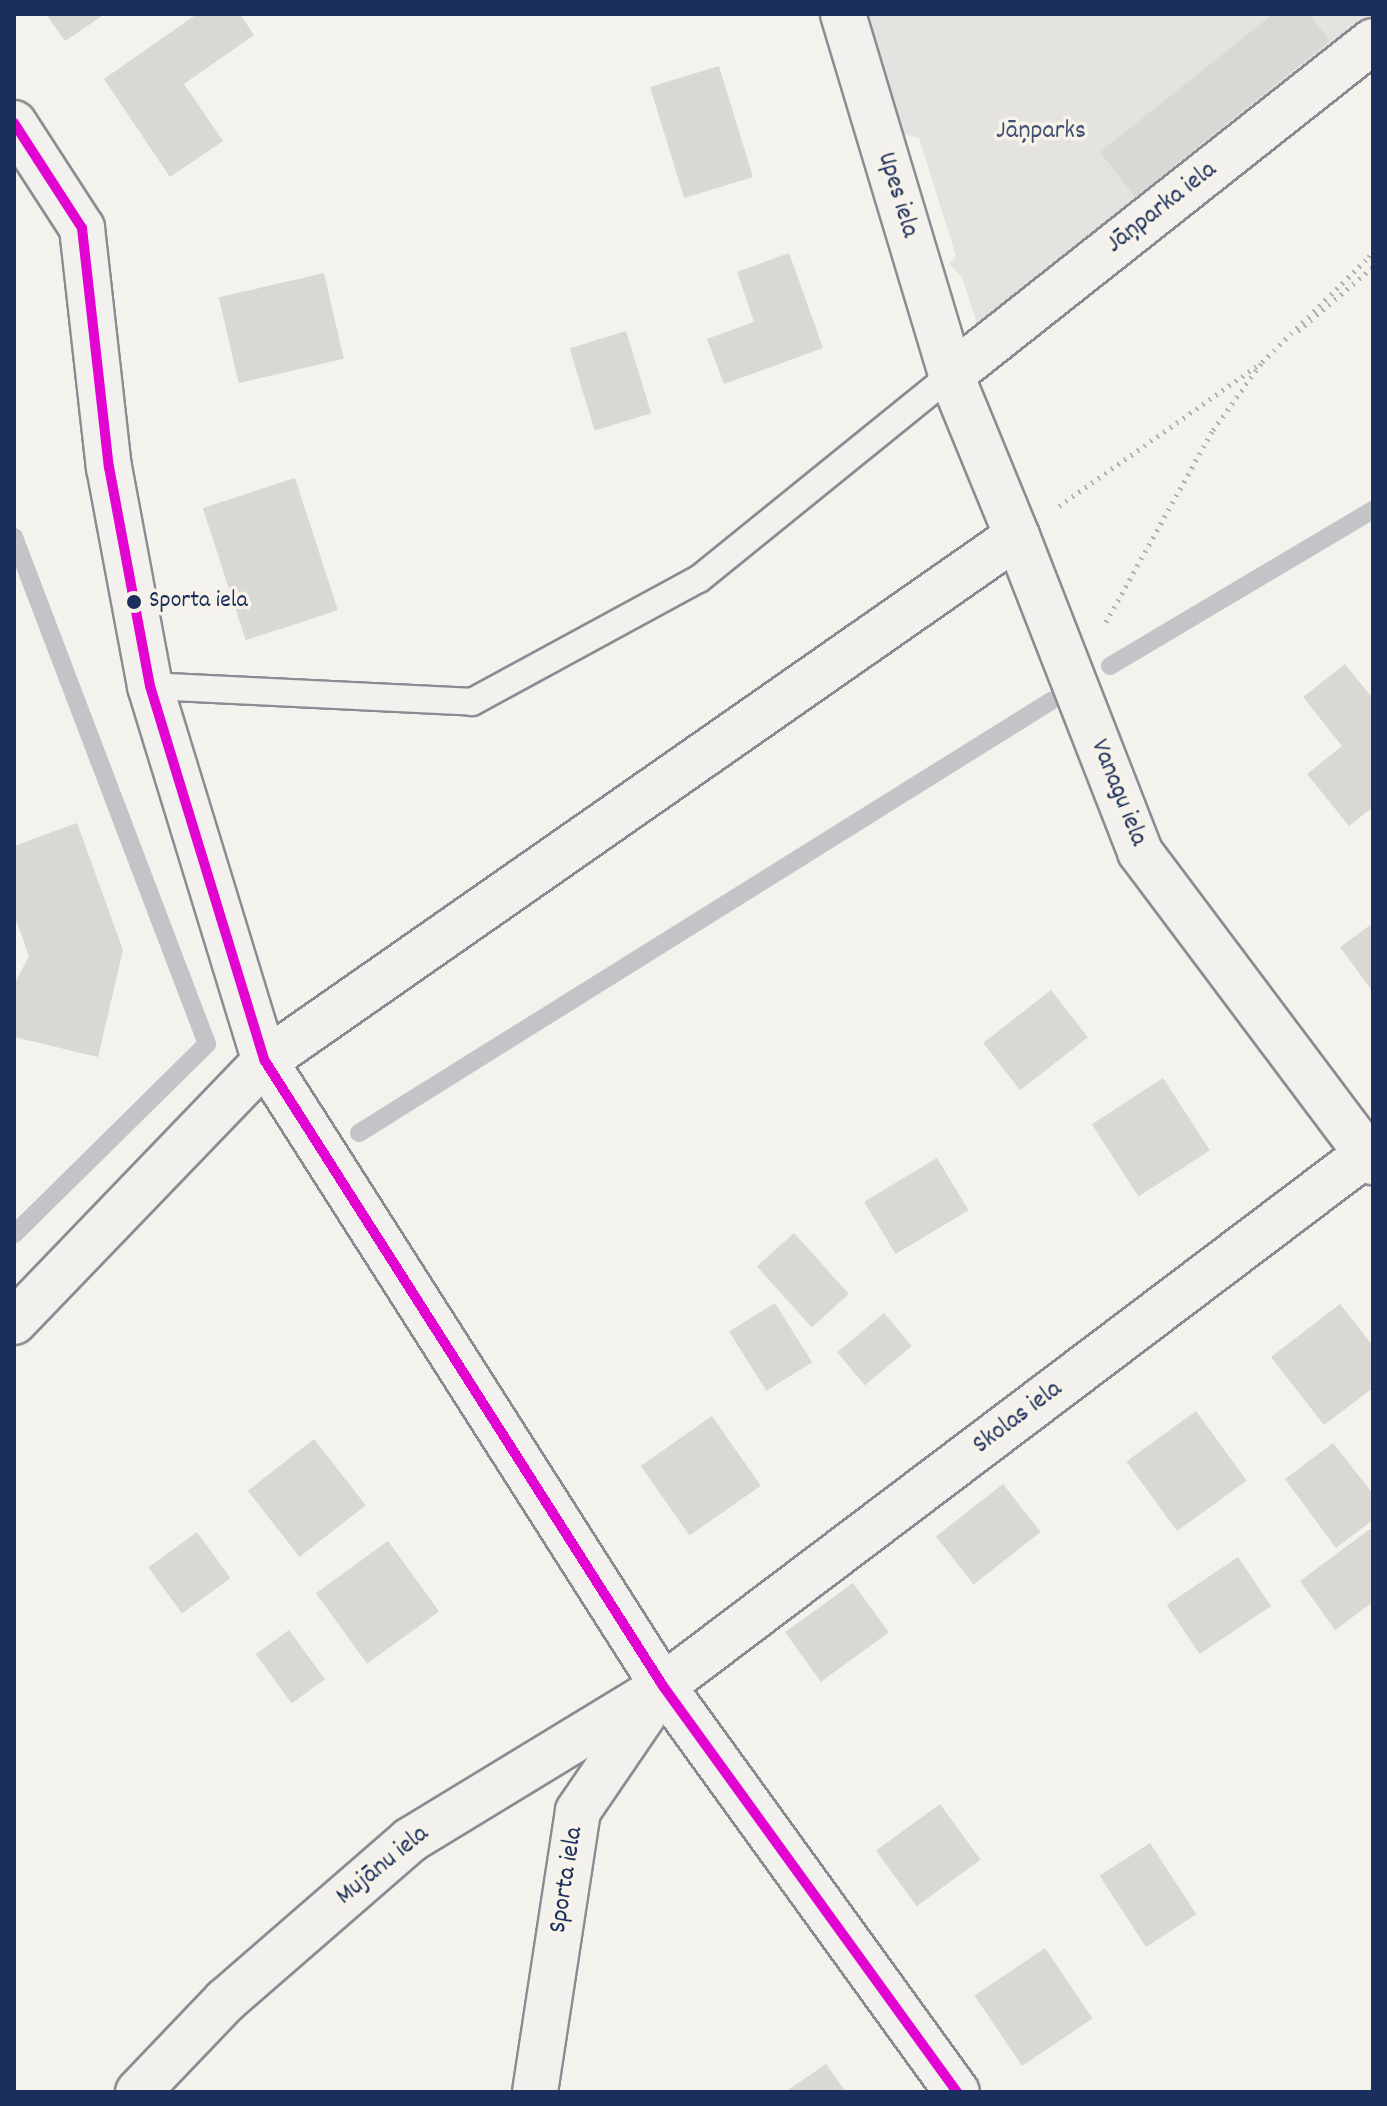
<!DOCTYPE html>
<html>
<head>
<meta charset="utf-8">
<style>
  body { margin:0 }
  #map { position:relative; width:1387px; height:2106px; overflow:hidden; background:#f4f2ec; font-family:Dekko,sans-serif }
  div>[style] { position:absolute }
  .built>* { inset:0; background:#e4e3df }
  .stream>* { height:18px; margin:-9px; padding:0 9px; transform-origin:9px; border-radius:9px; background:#c2c4c8 }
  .building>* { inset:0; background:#d8d8d5; transform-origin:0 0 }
  .path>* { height:5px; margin-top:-2.5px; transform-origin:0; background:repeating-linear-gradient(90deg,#b1b2b5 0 2px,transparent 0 8px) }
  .roads { filter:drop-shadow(2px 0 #898c92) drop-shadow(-2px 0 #898c92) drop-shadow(0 2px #898c92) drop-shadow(0 -2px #898c92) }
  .service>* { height:26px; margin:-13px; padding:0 13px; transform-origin:13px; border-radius:13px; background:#f2f1ed }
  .minor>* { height:44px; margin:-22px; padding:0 22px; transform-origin:22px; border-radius:22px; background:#f2f1ed }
  .tertiary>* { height:44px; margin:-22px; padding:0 22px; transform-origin:22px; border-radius:22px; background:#f2f1ed }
  .bus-1>* { height:10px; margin:-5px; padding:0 5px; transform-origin:5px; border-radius:5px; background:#e205d1 }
  .dots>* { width:22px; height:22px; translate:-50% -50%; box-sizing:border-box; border:4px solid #f7f3e8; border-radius:50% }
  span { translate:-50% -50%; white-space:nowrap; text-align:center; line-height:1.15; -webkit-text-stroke:7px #f7f3e8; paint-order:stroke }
  .bus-label { font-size:24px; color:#1b2f5e }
  .left { translate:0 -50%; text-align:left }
  .park-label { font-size:26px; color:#415076 }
  .street-label { font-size:26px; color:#1b2f5e }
  .frame { position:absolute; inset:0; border:16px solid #1b2f5e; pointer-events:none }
</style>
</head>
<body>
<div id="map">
  <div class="built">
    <i style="clip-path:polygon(864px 14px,1373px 14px,1373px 22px,980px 333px,962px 277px,949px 264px,956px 256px,919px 138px,902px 133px)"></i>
  </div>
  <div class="stream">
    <i style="left:14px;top:537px;width:542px;rotate:69.16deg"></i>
    <i style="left:207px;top:1044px;width:271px;rotate:135.4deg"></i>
    <i style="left:1110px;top:666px;width:306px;rotate:-30.7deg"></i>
    <i style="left:359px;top:1133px;width:816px;rotate:-31.98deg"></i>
  </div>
  <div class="building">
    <i style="clip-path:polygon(46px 14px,105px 14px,65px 41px)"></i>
    <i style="clip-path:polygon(197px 14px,240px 14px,254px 35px,184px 84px,223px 141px,170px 177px,104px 79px)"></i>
    <i style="clip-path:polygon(1273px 14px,1309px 14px,1330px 41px,1135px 197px,1100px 152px)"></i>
    <i style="left:719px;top:66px;width:116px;height:72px;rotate:73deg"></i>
    <i style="clip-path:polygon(789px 253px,823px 348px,724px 384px,707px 339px,754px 322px,737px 272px)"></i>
    <i style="left:324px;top:273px;width:88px;height:108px;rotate:77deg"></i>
    <i style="left:626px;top:331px;width:86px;height:59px;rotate:73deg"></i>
    <i style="left:295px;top:478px;width:139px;height:97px;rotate:72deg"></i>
    <i style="clip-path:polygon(1345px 664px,1373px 699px,1373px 807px,1349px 826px,1307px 774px,1342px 746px,1303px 697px)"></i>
    <i style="clip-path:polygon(77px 823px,123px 950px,98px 1057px,14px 1037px,14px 985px,29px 956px,14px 914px,14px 846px)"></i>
    <i style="clip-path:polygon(1373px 923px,1373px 992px,1340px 947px)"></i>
    <i style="left:1051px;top:990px;width:60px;height:86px;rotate:52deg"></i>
    <i style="left:1163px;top:1078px;width:86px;height:85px;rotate:57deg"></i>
    <i style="left:937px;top:1158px;width:61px;height:85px;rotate:59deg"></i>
    <i style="left:794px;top:1233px;width:82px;height:50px;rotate:48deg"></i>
    <i style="left:775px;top:1303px;width:70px;height:54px;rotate:58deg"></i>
    <i style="clip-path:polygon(1340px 1304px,1373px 1346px,1373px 1388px,1324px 1425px,1271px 1357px)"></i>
    <i style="left:884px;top:1313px;width:43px;height:61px;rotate:50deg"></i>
    <i style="left:1196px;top:1411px;width:86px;height:86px;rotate:54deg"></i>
    <i style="left:712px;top:1416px;width:85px;height:87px;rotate:55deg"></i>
    <i style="left:314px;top:1439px;width:84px;height:84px;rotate:52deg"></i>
    <i style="clip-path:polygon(1333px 1443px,1373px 1494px,1373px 1520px,1336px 1548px,1285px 1479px)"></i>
    <i style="left:1003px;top:1484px;width:61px;height:85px;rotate:52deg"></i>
    <i style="clip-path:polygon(1370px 1529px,1373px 1533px,1373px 1602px,1335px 1630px,1300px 1581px)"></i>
    <i style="left:197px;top:1532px;width:57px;height:60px;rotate:54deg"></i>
    <i style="left:388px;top:1541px;width:87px;height:89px;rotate:54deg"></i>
    <i style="left:1238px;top:1557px;width:59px;height:86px;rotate:56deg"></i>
    <i style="left:853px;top:1583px;width:61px;height:84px;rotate:54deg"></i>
    <i style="left:289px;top:1630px;width:61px;height:41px;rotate:54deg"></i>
    <i style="left:940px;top:1804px;width:69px;height:79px;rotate:54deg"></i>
    <i style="left:1150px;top:1843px;width:85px;height:60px;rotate:57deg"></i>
    <i style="left:1045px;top:1948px;width:85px;height:85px;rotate:56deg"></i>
    <i style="clip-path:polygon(826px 2064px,846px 2092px,785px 2092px)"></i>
  </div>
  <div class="path">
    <i style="left:1298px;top:331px;width:99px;rotate:-40.5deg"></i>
    <i style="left:1059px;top:506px;width:242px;rotate:-35.3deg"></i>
    <i style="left:1106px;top:622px;width:220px;rotate:-60.9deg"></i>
    <i style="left:1213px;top:430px;width:84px;rotate:-54.2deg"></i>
    <i style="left:1262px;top:362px;width:150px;rotate:-44.5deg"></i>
    <i style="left:1369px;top:257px;width:9px;rotate:-63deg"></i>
  </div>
  <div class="roads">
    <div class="service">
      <i style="left:150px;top:686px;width:322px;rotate:2.8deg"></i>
      <i style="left:472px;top:702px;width:258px;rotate:-28.5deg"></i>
      <i style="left:699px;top:579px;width:324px;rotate:-39deg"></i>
    </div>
    <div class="minor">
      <i style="left:843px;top:14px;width:377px;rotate:73.3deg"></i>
      <i style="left:14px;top:123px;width:125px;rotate:57.1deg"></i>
      <i style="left:82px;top:228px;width:241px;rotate:83.6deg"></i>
      <i style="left:109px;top:467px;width:223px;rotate:79.4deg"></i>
      <i style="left:150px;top:686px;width:392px;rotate:73deg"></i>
      <i style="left:265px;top:1061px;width:741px;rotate:57.51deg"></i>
      <i style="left:663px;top:1686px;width:501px;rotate:54.09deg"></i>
      <i style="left:1017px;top:536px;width:339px;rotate:68.7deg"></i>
      <i style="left:1140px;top:852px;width:388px;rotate:53.1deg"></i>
      <i style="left:138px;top:2092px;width:126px;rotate:-46.3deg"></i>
      <i style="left:225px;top:2001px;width:245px;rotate:-41deg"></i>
      <i style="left:410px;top:1840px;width:296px;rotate:-31.3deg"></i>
      <i style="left:663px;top:1686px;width:890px;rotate:-37.1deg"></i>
      <i style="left:535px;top:2092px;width:284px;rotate:-81.3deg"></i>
      <i style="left:578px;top:1811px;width:137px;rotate:-55.7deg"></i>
    </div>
    <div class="tertiary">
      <i style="left:14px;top:1322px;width:362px;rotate:-46.1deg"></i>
      <i style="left:265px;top:1061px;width:917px;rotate:-34.92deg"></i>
      <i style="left:1017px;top:536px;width:174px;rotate:-112.3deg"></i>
      <i style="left:951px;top:375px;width:538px;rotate:-38.36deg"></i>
    </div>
  </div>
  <div class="bus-1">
    <i style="left:14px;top:123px;width:125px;rotate:57.1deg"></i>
    <i style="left:82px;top:228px;width:241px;rotate:83.6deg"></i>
    <i style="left:109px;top:467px;width:223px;rotate:79.4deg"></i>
    <i style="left:150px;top:686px;width:392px;rotate:73deg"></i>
    <i style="left:265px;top:1061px;width:741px;rotate:57.51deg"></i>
    <i style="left:663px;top:1686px;width:501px;rotate:54.09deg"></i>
  </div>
  <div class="dots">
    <i style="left:134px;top:602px;background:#1b2f5e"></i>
  </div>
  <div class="bus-label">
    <span class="left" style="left:149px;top:602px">Sporta iela</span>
  </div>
  <div class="park-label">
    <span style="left:1041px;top:132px">Jāņparks</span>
  </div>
  <div class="street-label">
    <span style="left:897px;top:195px;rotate:73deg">Upes iela</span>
    <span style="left:1162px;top:208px;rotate:-38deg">Jāņparka iela</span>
    <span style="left:1118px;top:793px;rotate:68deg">Vanagu iela</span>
    <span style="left:1018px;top:1418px;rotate:-37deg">Skolas iela</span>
    <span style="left:383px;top:1866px;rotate:-39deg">Mujānu iela</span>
    <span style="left:567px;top:1880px;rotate:-81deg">Sporta iela</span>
  </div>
  <div class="frame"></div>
</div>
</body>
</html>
